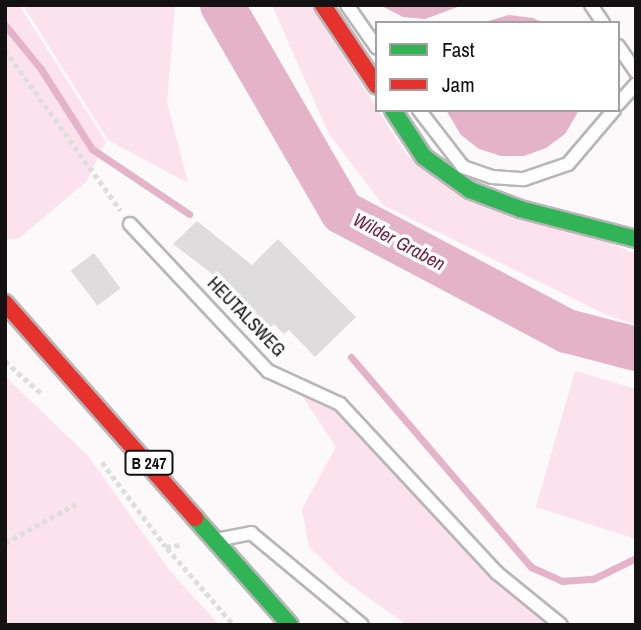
<!DOCTYPE html>
<html>
<head>
<meta charset="utf-8">
<style>
  body { margin:0 }
  #map { position:relative; width:641px; height:630px; overflow:hidden; background:#fbf9fa; font-family:"Archivo Narrow",sans-serif }
  div>[style] { position:absolute }
  .green>* { inset:0; background:#fce2ec }
  .water>* { inset:0; background:#e5b3c7 }
  .stream>* { height:7px; margin:-3.5px; padding:0 3.5px; transform-origin:3.5px; border-radius:3.5px; background:#e5b3c7 }
  .river>* { height:44px; margin:-22px; padding:0 22px; transform-origin:22px; border-radius:22px; background:#e5b3c7 }
  .building>* { inset:0; background:#dedcdd; transform-origin:0 0 }
  .path>* { height:4.5px; margin-top:-2.25px; transform-origin:0; background:repeating-linear-gradient(90deg,#dfdede 0 5px,transparent 0 8.5px) }
  .roads { filter:drop-shadow(2px 0 #b8b6b7) drop-shadow(-2px 0 #b8b6b7) drop-shadow(0 2px #b8b6b7) drop-shadow(0 -2px #b8b6b7) }
  .lane>* { height:12px; margin:-6px; padding:0 6px; transform-origin:6px; border-radius:6px; background:#fefefe }
  .fast>* { height:16px; margin:-8px; padding:0 8px; transform-origin:8px; border-radius:8px; background:#30b455 }
  .jam>* { height:16px; margin:-8px; padding:0 8px; transform-origin:8px; border-radius:8px; background:#e5322d }
  span { translate:-50% -50%; white-space:nowrap; text-align:center; line-height:1.15; -webkit-text-stroke:7px #fff; paint-order:stroke }
  .shield-label span { padding:2px 5px; background:#fff; border:2px solid; border-radius:5px; -webkit-text-stroke-width:0 }
  .shield-label { font-size:16px; color:#131112; font-weight:700 }
  .street-label { font-size:18px; color:#131112 }
  .water-label { font-size:19px; color:#73224a; font-style:italic }
  .frame { position:absolute; inset:0; border:7px solid #131112; pointer-events:none }
  .legend { position:absolute; left:375px; top:21px; width:245px; height:91px; box-sizing:border-box; background:#fff; border:2px solid #a1a0a0; margin:0; padding:9px 12px; list-style:none; font-size:21px; color:#131112 }
  .legend li { display:flex; align-items:center; gap:14px; height:35px }
  .legend b { width:35px; border:2px solid #a1a0a0 }
</style>
</head>
<body>
<div id="map">
  <div class="green">
    <i style="clip-path:polygon(5px 5px,19px 5px,106px 142px,86px 182px,19px 238px,5px 240px)"></i>
    <i style="clip-path:polygon(23px 5px,175px 5px,167px 102px,188px 183px,108px 140px)"></i>
    <i style="clip-path:polygon(272px 5px,311px 5px,407px 156px,636px 254px,636px 325px,607px 315px,383px 205px,329px 134px)"></i>
    <i style="clip-path:polygon(575px 371px,636px 389px,636px 539px,536px 507px)"></i>
    <i style="clip-path:polygon(5px 376px,88px 456px,170px 571px,219px 625px,5px 625px)"></i>
    <i style="clip-path:polygon(297px 388px,337px 406px,553px 625px,407px 625px,344px 580px,309px 547px,302px 509px,336px 447px)"></i>
  </div>
  <div class="water">
    <i style="clip-path:polygon(380px 5px,463px 5px,425px 19px,403px 17px)"></i>
    <i style="clip-path:polygon(509px 15px,533px 18px,544px 23px,481px 23px)"></i>
    <i style="clip-path:polygon(446px 110px,579px 110px,565px 134px,546px 148px,524px 156px,501px 156px,479px 149px,461px 135px)"></i>
  </div>
  <div class="stream">
    <i style="left:5px;top:25px;width:57px;rotate:50.7deg"></i>
    <i style="left:41px;top:69px;width:95px;rotate:57.5deg"></i>
    <i style="left:92px;top:149px;width:117px;rotate:33.8deg"></i>
    <i style="left:351px;top:357px;width:277px;rotate:49.4deg"></i>
    <i style="left:531px;top:567px;width:34px;rotate:24deg"></i>
    <i style="left:562px;top:581px;width:31px;rotate:-4deg"></i>
    <i style="left:593px;top:579px;width:48px;rotate:-26deg"></i>
  </div>
  <div class="river">
    <i style="left:222px;top:5px;width:239px;rotate:59.9deg"></i>
    <i style="left:342px;top:212px;width:255px;rotate:27.9deg"></i>
    <i style="left:567px;top:331px;width:71px;rotate:14.6deg"></i>
  </div>
  <div class="building">
    <i style="clip-path:polygon(197px 221px,252px 265px,278px 239px,356px 317px,315px 357px,289px 330px,284px 334px,274px 324px,269px 329px,219px 279px,173px 244px)"></i>
    <i style="left:94px;top:253px;width:44px;height:29px;rotate:53deg"></i>
  </div>
  <div class="path">
    <i style="left:5px;top:50px;width:198px;rotate:54.2deg"></i>
    <i style="left:5px;top:361px;width:48px;rotate:41.6deg"></i>
    <i style="left:102px;top:462px;width:106px;rotate:53deg"></i>
    <i style="left:166px;top:547px;width:14px;rotate:-8deg"></i>
    <i style="left:5px;top:543px;width:81px;rotate:-28.8deg"></i>
    <i style="left:167px;top:548px;width:102px;rotate:49deg"></i>
  </div>
  <div class="roads">
    <div class="lane">
      <i style="left:347px;top:5px;width:52px;rotate:55.1deg"></i>
      <i style="left:591px;top:5px;width:22px;rotate:56deg"></i>
      <i style="left:618px;top:46px;width:32px;rotate:55deg"></i>
      <i style="left:618px;top:104px;width:27px;rotate:-48deg"></i>
      <i style="left:419px;top:110px;width:72px;rotate:52.3deg"></i>
      <i style="left:463px;top:167px;width:31px;rotate:19deg"></i>
      <i style="left:492px;top:177px;width:32px;rotate:4deg"></i>
      <i style="left:524px;top:179px;width:46px;rotate:-18.8deg"></i>
      <i style="left:568px;top:164px;width:71px;rotate:-49.6deg"></i>
      <i style="left:130px;top:224px;width:202px;rotate:46.8deg"></i>
      <i style="left:268px;top:371px;width:79px;rotate:24.6deg"></i>
      <i style="left:340px;top:404px;width:231px;rotate:47.1deg"></i>
      <i style="left:497px;top:573px;width:82px;rotate:39.1deg"></i>
      <i style="left:221px;top:539px;width:31px;rotate:-11deg"></i>
      <i style="left:251px;top:533px;width:144px;rotate:39.7deg"></i>
    </div>
    <div class="fast">
      <i style="left:393px;top:110px;width:56px;rotate:56.6deg"></i>
      <i style="left:424px;top:157px;width:57px;rotate:35.7deg"></i>
      <i style="left:470px;top:190px;width:53px;rotate:20.8deg"></i>
      <i style="left:520px;top:209px;width:120px;rotate:14.5deg"></i>
      <i style="left:195px;top:518px;width:143px;rotate:48.4deg"></i>
    </div>
    <div class="jam">
      <i style="left:323px;top:5px;width:97px;rotate:56.3deg"></i>
      <i style="left:5px;top:303px;width:287px;rotate:48.5deg"></i>
    </div>
  </div>
  <div class="shield-label">
    <span style="left:149px;top:463px">B 247</span>
  </div>
  <div class="street-label">
    <span style="left:246px;top:317px;rotate:46deg">HEUTALSWEG</span>
  </div>
  <div class="water-label">
    <span style="left:399px;top:242px;rotate:28deg">Wilder Graben</span>
  </div>
  <div class="frame"></div>
  <ul class="legend">
  <li><b style="height:9px;background:#30b455"></b>Fast</li>
  <li><b style="height:9px;background:#e5322d"></b>Jam</li>
  </ul>
</div>
</body>
</html>
